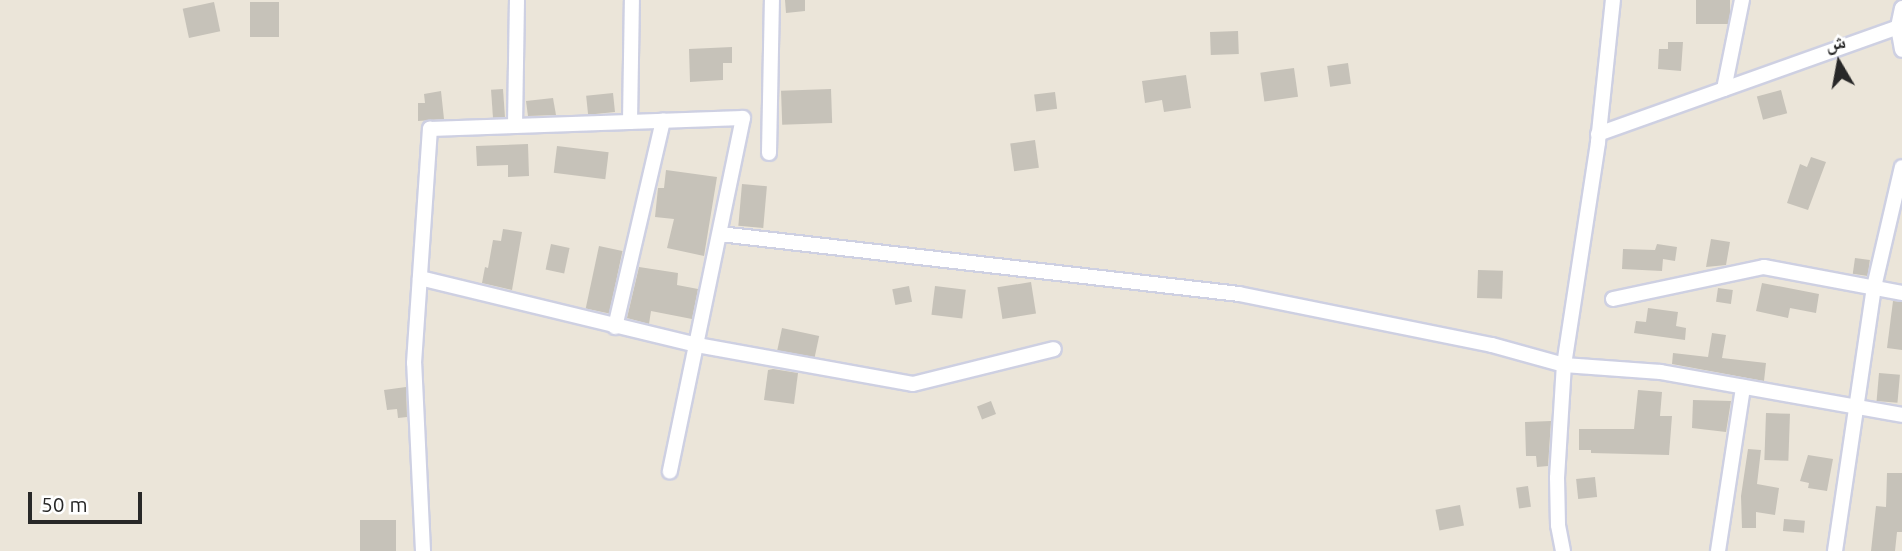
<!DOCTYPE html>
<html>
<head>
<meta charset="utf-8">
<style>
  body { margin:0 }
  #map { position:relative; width:1902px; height:551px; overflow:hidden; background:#ebe5d9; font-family:Ubuntu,"Noto Naskh Arabic",sans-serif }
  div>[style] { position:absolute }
  .building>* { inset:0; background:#c6c2b9; transform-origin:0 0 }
  .roads { filter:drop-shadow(2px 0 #ced0e2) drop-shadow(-2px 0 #ced0e2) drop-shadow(0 2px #ced0e2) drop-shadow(0 -2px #ced0e2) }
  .minor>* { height:14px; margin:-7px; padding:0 7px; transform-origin:7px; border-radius:7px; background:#fff }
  span { translate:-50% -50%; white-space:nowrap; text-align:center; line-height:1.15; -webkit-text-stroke:7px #fff; paint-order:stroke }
  .north { position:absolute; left:1804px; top:28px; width:70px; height:70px; -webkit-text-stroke:5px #fff; paint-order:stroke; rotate:350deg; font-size:19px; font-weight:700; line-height:28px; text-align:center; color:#282828 }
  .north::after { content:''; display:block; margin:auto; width:24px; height:32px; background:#282828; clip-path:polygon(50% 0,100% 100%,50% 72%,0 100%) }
  .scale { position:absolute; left:28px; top:492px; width:114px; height:32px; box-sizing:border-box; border:4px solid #282828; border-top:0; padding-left:9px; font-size:21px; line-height:24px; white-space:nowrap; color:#282828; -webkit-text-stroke:5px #fff; paint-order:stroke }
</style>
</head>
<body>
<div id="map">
  <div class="building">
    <i style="clip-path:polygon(785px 0,805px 0,805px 11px,786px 13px)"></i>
    <i style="left:1696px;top:0;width:34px;height:24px"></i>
    <i style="left:214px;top:2px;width:30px;height:32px;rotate:78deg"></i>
    <i style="left:250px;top:2px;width:29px;height:35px"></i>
    <i style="left:1238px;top:31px;width:23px;height:28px;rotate:88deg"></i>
    <i style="clip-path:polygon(1668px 42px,1683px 42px,1681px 71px,1658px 69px,1659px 49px,1668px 49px)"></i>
    <i style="clip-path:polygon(732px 47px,732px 63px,723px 63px,723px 80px,690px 82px,689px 49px)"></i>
    <i style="left:1348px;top:63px;width:21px;height:21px;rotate:82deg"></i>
    <i style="left:1294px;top:68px;width:29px;height:34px;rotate:82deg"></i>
    <i style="clip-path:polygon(1186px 75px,1191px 108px,1164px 112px,1162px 100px,1145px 103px,1142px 81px)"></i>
    <i style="left:503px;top:89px;width:28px;height:12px;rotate:86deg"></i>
    <i style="left:831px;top:89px;width:34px;height:50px;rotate:88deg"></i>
    <i style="left:1781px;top:90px;width:24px;height:25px;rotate:75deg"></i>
    <i style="clip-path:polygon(441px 91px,444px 119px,418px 121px,418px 103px,425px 103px,424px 94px)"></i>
    <i style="left:1055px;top:92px;width:17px;height:21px;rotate:83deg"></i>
    <i style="left:613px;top:93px;width:19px;height:27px;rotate:84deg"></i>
    <i style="clip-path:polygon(553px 98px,556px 115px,528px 116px,526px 101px)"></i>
    <i style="left:1035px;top:140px;width:28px;height:25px;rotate:82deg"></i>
    <i style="clip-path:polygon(528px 144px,529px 176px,508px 177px,508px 165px,477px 166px,476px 146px)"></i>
    <i style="left:557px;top:146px;width:52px;height:27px;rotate:7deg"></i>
    <i style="clip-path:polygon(1811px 157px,1826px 162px,1808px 210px,1787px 203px,1800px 164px,1807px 167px)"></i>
    <i style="clip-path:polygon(666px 170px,717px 177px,704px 256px,667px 248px,674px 219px,655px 217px,658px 188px,664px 188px)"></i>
    <i style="left:742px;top:184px;width:25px;height:42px;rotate:5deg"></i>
    <i style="clip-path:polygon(503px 229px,522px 232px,512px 290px,482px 283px,485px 267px,488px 268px,493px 240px,501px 241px)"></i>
    <i style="clip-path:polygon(1711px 239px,1730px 242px,1726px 265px,1706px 267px)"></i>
    <i style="left:551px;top:244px;width:19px;height:26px;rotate:12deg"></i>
    <i style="clip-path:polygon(1657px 244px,1677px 247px,1675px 261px,1663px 259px,1662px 271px,1622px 269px,1623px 249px,1655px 250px)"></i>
    <i style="left:599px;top:246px;width:24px;height:64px;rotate:12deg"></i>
    <i style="left:1855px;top:258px;width:15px;height:16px;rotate:8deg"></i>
    <i style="clip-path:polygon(639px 267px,678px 273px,677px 285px,698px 289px,692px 319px,651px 311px,649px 324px,627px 318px)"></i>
    <i style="left:1478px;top:270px;width:25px;height:28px;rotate:2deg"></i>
    <i style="left:1031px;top:282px;width:32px;height:34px;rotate:81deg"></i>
    <i style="clip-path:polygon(1762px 283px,1819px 294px,1816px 313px,1790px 308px,1788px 318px,1756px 311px)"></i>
    <i style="left:909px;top:286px;width:16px;height:17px;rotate:79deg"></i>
    <i style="left:935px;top:286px;width:31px;height:29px;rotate:7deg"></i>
    <i style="left:1718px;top:288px;width:15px;height:14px;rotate:8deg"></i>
    <i style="clip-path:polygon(1893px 301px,1902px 302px,1902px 350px,1887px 348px)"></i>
    <i style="clip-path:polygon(1648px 308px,1678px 312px,1676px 326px,1686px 328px,1685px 340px,1634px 333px,1636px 321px,1646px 322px)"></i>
    <i style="left:782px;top:328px;width:38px;height:23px;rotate:12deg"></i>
    <i style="clip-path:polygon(1712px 333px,1726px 335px,1722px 358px,1766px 363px,1764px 381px,1672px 364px,1673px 353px,1708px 357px)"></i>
    <i style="clip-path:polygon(773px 369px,798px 373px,794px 404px,764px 400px,768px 370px)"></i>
    <i style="left:1879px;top:373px;width:21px;height:28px;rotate:5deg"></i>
    <i style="clip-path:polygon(406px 387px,407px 417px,398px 418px,397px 409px,387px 410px,384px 390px)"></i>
    <i style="clip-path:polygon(1638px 390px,1662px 392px,1660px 416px,1672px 416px,1669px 455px,1591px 453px,1591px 450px,1579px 450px,1579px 429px,1634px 429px)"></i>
    <i style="clip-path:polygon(1693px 400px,1731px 401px,1726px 432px,1692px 428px)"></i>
    <i style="left:991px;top:401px;width:14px;height:15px;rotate:69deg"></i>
    <i style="left:1766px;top:413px;width:24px;height:47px;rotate:2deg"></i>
    <i style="clip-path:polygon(1551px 421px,1548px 466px,1537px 467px,1536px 456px,1526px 456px,1525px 422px)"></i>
    <i style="clip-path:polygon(1748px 449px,1761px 450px,1757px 484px,1779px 488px,1775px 515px,1756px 512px,1756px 528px,1742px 528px,1741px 496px)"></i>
    <i style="clip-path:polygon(1808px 455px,1833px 459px,1827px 491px,1808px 488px,1809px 483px,1800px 481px)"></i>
    <i style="clip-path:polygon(1887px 473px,1902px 473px,1902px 532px,1897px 532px,1895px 551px,1871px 551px,1876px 506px,1886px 507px)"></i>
    <i style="left:1595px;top:477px;width:20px;height:19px;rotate:84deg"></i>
    <i style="left:1528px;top:486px;width:21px;height:12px;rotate:82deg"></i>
    <i style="left:1460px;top:505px;width:21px;height:25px;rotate:79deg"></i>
    <i style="left:1784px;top:519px;width:21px;height:12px;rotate:5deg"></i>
    <i style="left:360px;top:520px;width:36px;height:31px"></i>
  </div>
  <div class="roads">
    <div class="minor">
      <i style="left:1902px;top:8px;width:19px;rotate:102deg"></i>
      <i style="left:1898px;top:27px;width:23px;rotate:80deg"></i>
      <i style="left:1724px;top:89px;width:91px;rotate:-78.6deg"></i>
      <i style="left:630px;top:122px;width:122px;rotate:-89.1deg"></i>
      <i style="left:515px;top:126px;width:126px;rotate:-89.1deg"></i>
      <i style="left:1598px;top:134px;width:319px;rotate:-19.6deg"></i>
      <i style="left:769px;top:153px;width:153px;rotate:-88.9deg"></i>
      <i style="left:720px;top:234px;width:522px;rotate:6.59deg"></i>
      <i style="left:1239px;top:294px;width:258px;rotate:11.4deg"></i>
      <i style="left:1492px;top:345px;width:75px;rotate:15.5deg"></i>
      <i style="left:1564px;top:365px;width:97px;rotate:4.1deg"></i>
      <i style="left:1661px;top:372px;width:245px;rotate:10.1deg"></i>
      <i style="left:420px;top:278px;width:285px;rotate:13.6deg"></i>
      <i style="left:697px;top:345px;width:219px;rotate:10.2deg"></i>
      <i style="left:913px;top:384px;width:145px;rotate:-13.9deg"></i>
      <i style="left:1613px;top:299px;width:154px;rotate:-12deg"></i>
      <i style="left:1764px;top:267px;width:140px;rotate:10.7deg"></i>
      <i style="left:615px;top:327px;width:212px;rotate:-76.9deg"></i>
      <i style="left:423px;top:551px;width:188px;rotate:-92.7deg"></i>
      <i style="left:414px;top:363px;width:235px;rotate:-86.1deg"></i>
      <i style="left:430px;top:129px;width:313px;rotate:-2deg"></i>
      <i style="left:743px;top:118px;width:361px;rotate:101.7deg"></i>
      <i style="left:1563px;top:551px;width:26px;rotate:-101deg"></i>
      <i style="left:1558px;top:525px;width:47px;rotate:-91.2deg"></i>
      <i style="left:1557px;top:478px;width:113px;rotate:-86.5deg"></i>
      <i style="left:1564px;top:365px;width:226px;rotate:-81.3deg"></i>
      <i style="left:1598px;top:142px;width:143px;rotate:-84deg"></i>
      <i style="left:1718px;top:551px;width:166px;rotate:-81.3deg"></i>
      <i style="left:1835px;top:551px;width:267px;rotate:-81.6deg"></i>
      <i style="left:1874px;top:287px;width:123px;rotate:-76.9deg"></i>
    </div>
  </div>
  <div class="north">ش</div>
  <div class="scale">50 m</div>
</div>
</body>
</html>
